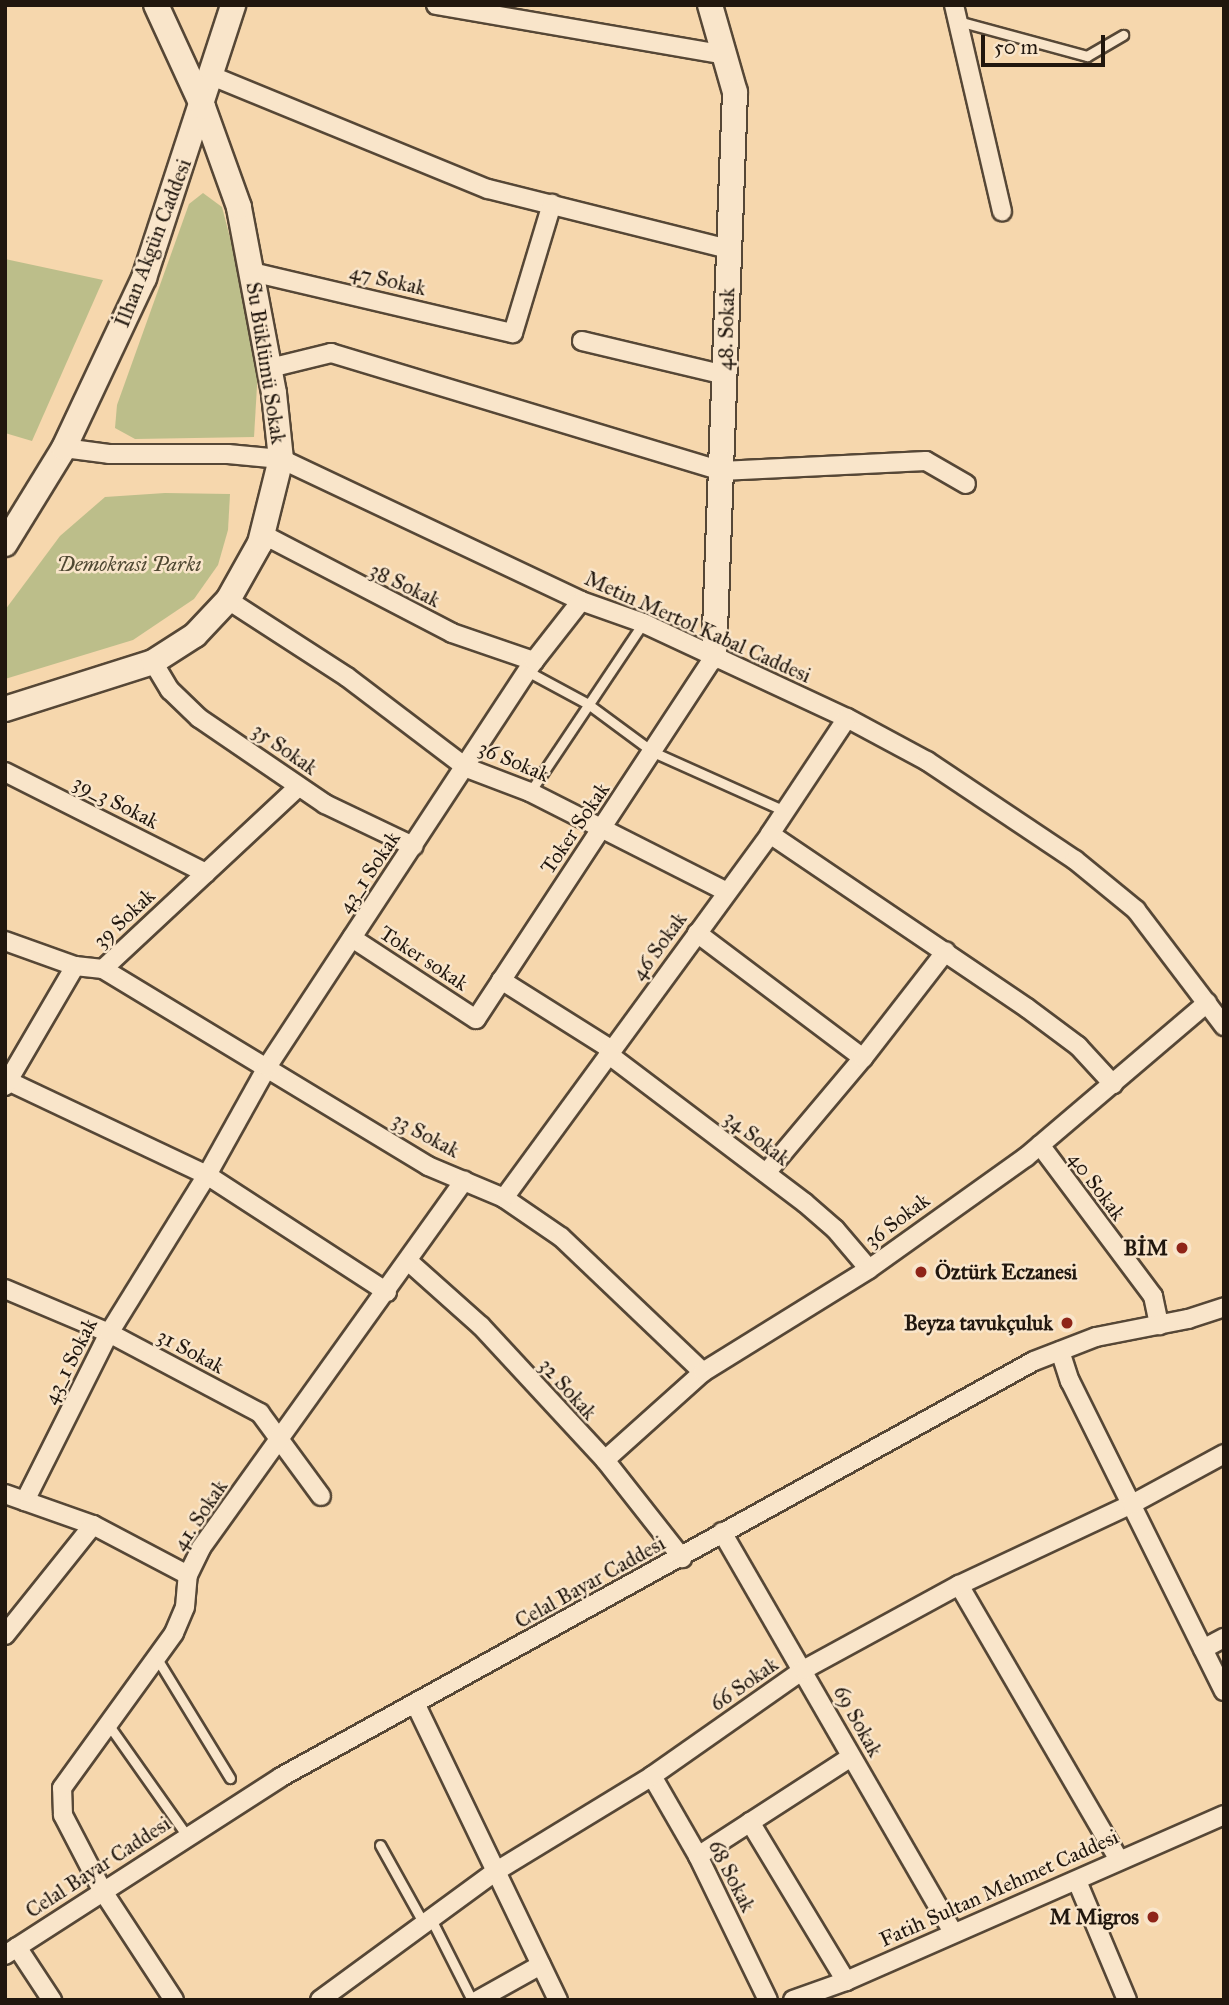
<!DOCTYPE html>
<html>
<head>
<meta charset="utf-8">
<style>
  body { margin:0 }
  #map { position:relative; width:1229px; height:2005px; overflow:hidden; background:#f6d7ad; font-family:"IM FELL Great Primer",serif }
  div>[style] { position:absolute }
  .green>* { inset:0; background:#bcbe8a }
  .roads { filter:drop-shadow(2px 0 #564736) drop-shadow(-2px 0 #564736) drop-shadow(0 2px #564736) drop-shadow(0 -2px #564736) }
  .lane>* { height:9px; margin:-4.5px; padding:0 4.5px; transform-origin:4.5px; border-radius:4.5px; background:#f9e5ca }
  .street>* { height:18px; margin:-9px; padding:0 9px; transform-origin:9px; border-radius:9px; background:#f9e5ca }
  .secondary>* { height:24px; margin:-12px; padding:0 12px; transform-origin:12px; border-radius:12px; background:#f9e5ca }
  .dots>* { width:19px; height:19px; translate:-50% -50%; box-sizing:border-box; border:4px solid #f9e5ca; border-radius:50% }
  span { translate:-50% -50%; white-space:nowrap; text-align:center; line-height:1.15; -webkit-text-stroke:5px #f9e5ca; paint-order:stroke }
  .street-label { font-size:21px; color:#21170e }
  .park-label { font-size:21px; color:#504933; font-style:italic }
  .poi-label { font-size:21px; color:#21170e; font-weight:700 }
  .right { translate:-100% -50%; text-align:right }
  .left { translate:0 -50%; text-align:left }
  .frame { position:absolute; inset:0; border:7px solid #21170e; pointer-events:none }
  .scale { position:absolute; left:981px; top:35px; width:124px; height:32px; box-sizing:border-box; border:4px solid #21170e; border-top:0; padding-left:9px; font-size:21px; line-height:24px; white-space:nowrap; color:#21170e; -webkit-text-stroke:5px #f9e5ca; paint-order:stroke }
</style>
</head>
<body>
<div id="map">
  <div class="green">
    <i style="clip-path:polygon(203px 193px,222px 207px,249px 311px,258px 369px,254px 437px,135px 439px,115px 428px,117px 405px,189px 204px)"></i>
    <i style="clip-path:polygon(5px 259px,103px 280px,32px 441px,5px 433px)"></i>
    <i style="clip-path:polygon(165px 493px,230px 494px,228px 530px,218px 565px,194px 599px,133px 640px,5px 679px,5px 610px,60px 536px,105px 497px)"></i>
  </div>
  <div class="roads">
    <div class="lane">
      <i style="left:958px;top:21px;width:134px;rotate:15.2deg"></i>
      <i style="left:1087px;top:56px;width:42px;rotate:-30.3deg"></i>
      <i style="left:527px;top:671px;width:69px;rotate:28.4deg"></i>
      <i style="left:588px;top:704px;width:81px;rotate:36.4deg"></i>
      <i style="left:653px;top:752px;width:145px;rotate:24.1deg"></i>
      <i style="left:530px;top:792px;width:203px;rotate:-56.2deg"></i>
      <i style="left:156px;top:1657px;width:142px;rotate:58.6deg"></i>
      <i style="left:108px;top:1724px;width:137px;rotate:54.8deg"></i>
      <i style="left:380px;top:1845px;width:90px;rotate:60.9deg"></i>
      <i style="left:431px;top:1919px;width:91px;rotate:63.2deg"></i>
    </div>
    <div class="street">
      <i style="left:436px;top:5px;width:292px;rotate:9.8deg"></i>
      <i style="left:954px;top:5px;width:212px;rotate:76.9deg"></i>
      <i style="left:212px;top:76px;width:298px;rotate:22.3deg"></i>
      <i style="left:488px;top:189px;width:248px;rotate:14deg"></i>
      <i style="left:252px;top:272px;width:268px;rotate:13.2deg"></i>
      <i style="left:513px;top:333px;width:135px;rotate:-73.2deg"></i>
      <i style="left:582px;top:341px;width:147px;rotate:13.4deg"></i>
      <i style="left:270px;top:368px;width:63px;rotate:-13.8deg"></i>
      <i style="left:331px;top:353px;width:407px;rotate:16.8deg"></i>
      <i style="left:721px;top:471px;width:205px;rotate:-2.8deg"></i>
      <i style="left:926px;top:461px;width:46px;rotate:29.9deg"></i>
      <i style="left:64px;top:448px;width:45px;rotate:7.6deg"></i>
      <i style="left:109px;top:454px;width:119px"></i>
      <i style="left:228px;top:454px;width:53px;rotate:5.4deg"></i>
      <i style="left:281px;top:459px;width:332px;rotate:25.3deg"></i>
      <i style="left:581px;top:601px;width:66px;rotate:19.5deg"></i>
      <i style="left:643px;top:623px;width:225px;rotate:25deg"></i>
      <i style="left:847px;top:718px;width:91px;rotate:28.3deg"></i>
      <i style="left:927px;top:761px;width:178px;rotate:33.8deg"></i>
      <i style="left:1075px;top:860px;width:79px;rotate:39.3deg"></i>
      <i style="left:1136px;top:910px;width:146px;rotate:52.8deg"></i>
      <i style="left:262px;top:534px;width:214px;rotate:27.5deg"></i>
      <i style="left:452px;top:633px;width:87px;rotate:18.9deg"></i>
      <i style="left:228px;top:600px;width:142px;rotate:32.9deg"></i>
      <i style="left:347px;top:677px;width:151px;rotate:37.2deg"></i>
      <i style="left:467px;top:768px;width:67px;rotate:20.9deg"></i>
      <i style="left:530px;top:792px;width:221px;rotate:26.9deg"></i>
      <i style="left:153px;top:662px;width:33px;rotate:59deg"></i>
      <i style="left:170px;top:690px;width:40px;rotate:44deg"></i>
      <i style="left:199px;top:718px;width:153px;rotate:34.3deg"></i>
      <i style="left:325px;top:804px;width:98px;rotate:25.5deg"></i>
      <i style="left:5px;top:772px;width:225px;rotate:26.7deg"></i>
      <i style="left:770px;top:834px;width:310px;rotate:34.1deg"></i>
      <i style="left:1027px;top:1008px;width:64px;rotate:36.7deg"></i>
      <i style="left:1078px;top:1046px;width:52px;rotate:47.4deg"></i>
      <i style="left:697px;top:933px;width:208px;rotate:37deg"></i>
      <i style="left:352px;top:938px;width:148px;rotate:33.2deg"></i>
      <i style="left:476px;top:1019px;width:433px;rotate:-56.7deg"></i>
      <i style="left:5px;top:941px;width:74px;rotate:19.7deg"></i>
      <i style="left:103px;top:969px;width:267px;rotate:-43deg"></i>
      <i style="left:501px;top:980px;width:131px;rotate:32.2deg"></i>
      <i style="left:608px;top:1054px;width:247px;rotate:37.1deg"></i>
      <i style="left:805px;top:1203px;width:40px;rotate:41deg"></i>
      <i style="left:835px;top:1229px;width:52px;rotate:49.6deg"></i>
      <i style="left:8px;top:1081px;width:220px;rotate:25.3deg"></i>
      <i style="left:207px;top:1175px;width:186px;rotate:121.8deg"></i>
      <i style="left:109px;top:1333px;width:188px;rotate:116.6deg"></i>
      <i style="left:5px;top:1086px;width:139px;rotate:-59.7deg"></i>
      <i style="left:75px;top:966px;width:28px;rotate:6deg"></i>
      <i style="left:103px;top:969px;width:380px;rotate:31.2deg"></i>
      <i style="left:428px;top:1166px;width:82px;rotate:22.8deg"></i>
      <i style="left:504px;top:1198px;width:69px;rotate:34.4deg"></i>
      <i style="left:561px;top:1237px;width:196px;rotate:43.6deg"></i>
      <i style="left:1040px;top:1145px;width:189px;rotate:53.2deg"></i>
      <i style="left:1153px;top:1296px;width:30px;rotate:78deg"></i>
      <i style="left:766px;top:1173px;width:150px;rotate:-49.9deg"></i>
      <i style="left:863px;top:1058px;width:135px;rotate:-52.2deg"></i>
      <i style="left:504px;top:1198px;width:451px;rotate:-53.8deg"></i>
      <i style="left:770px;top:834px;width:139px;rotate:-56.4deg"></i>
      <i style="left:408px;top:1261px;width:98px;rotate:41.7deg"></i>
      <i style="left:481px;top:1326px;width:183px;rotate:47.2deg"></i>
      <i style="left:605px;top:1460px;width:125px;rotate:51.8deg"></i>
      <i style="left:5px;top:1289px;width:113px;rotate:22.9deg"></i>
      <i style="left:109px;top:1333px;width:171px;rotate:27.9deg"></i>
      <i style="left:260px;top:1413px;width:103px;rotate:53.7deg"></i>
      <i style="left:387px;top:1292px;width:215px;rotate:-147deg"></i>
      <i style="left:207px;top:1175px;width:124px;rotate:-60.9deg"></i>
      <i style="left:267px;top:1067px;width:486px;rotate:-56.7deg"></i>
      <i style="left:534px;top:661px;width:76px;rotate:-51.9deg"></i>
      <i style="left:1060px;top:1351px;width:32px;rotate:72deg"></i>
      <i style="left:1070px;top:1381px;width:346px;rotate:63.6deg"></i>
      <i style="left:605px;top:1460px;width:132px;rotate:-41.9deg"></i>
      <i style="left:703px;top:1372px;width:195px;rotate:-31.8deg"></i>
      <i style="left:869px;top:1269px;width:193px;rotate:-35.5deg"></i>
      <i style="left:1026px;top:1157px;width:238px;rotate:-40.4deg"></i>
      <i style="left:5px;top:1494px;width:93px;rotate:19.4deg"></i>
      <i style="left:93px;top:1525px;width:107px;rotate:27.8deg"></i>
      <i style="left:722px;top:1532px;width:462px;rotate:60deg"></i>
      <i style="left:959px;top:1585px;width:318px;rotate:59.8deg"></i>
      <i style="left:5px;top:1635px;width:141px;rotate:-51.3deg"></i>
      <i style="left:1203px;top:1649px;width:24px;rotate:-28deg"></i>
      <i style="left:415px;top:1703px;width:330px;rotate:64.3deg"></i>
      <i style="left:652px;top:1776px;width:92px;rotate:60.1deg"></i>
      <i style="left:698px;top:1856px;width:160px;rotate:64.1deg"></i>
      <i style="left:750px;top:1822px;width:186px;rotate:58.9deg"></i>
      <i style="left:698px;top:1856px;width:182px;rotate:-32.9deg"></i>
      <i style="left:1077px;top:1881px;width:129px;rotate:67.2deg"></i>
      <i style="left:17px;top:1947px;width:64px;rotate:56.6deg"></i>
      <i style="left:5px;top:1955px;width:328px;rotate:-32.8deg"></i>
      <i style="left:281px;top:1777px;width:860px;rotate:-28.92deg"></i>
      <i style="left:1034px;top:1361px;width:66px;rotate:-21.2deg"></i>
      <i style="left:1096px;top:1337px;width:94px;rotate:-11.1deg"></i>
      <i style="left:1188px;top:1319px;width:38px;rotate:-18deg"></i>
      <i style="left:174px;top:2000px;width:131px;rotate:-123.2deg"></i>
      <i style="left:102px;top:1890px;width:85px;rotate:-117.5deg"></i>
      <i style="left:63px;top:1815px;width:27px;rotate:-92deg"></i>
      <i style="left:62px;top:1788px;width:191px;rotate:-54.1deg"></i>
      <i style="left:174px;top:1633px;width:28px;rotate:-67deg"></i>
      <i style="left:185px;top:1607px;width:32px;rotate:-85deg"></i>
      <i style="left:188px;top:1575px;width:30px;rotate:-64deg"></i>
      <i style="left:201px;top:1548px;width:452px;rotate:-54.4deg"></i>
      <i style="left:320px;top:2000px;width:217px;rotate:-36.2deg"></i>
      <i style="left:495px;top:1872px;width:184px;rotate:-31.4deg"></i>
      <i style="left:652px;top:1776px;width:184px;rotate:-35.1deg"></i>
      <i style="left:803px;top:1670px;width:178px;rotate:-28.6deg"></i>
      <i style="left:959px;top:1585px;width:191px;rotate:-25.1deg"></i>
      <i style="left:1132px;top:1504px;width:105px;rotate:-28.5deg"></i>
      <i style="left:478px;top:2000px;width:72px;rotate:-29.1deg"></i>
      <i style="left:793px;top:2000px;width:56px;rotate:-19.7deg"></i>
      <i style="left:846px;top:1981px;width:413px;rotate:-23.7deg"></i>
    </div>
    <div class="secondary">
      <i style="left:710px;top:5px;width:91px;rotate:74deg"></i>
      <i style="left:735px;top:92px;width:565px;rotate:92.13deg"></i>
      <i style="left:5px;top:544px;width:113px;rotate:-58.4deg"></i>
      <i style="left:64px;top:448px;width:188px;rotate:-64.8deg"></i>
      <i style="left:144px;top:278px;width:287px;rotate:-71.9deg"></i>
      <i style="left:5px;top:709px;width:155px;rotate:-17.6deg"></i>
      <i style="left:153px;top:662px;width:50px;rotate:-32.7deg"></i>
      <i style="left:195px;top:635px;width:48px;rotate:-46.7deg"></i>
      <i style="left:228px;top:600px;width:65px;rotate:-60.7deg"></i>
      <i style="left:260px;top:543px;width:87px;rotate:-76deg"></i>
      <i style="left:281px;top:459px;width:66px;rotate:-96.1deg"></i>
      <i style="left:274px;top:393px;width:189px;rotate:-100.7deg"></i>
      <i style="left:239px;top:207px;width:106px;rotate:-109.8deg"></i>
      <i style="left:203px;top:107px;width:112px;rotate:-114.7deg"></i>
    </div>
  </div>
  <div class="dots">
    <i style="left:1182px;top:1248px;background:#8f2418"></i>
    <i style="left:921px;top:1272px;background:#8f2418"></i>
    <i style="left:1067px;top:1323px;background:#8f2418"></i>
    <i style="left:1153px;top:1917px;background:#8f2418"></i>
  </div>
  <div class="street-label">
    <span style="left:153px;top:243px;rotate:-69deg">İlhan Akgün Caddesi</span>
    <span style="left:388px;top:280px;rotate:13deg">47 Sokak</span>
    <span style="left:726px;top:329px;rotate:-88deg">48. Sokak</span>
    <span style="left:266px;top:363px;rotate:81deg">Su Büklümü Sokak</span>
    <span style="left:405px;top:585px;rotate:26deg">38 Sokak</span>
    <span style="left:698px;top:627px;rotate:24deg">Metin Mertol Kabal Caddesi</span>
    <span style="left:285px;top:749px;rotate:35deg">35 Sokak</span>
    <span style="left:514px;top:761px;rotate:23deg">36 Sokak</span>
    <span style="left:116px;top:802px;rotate:27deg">39_3 Sokak</span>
    <span style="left:575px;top:828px;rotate:-56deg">Toker Sokak</span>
    <span style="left:369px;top:872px;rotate:-56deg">43_1 Sokak</span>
    <span style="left:124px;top:918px;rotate:-43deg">39 Sokak</span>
    <span style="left:659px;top:946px;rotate:-54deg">46 Sokak</span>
    <span style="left:424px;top:958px;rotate:33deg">Toker sokak</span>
    <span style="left:426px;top:1135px;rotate:28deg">33 Sokak</span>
    <span style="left:757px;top:1138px;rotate:37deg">34 Sokak</span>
    <span style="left:1097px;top:1186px;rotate:53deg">40 Sokak</span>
    <span style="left:897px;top:1220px;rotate:-37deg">36 Sokak</span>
    <span style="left:191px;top:1351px;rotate:28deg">31 Sokak</span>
    <span style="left:70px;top:1361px;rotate:-63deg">43_1 Sokak</span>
    <span style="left:568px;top:1389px;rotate:48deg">32 Sokak</span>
    <span style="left:200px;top:1515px;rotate:-56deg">41. Sokak</span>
    <span style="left:590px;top:1582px;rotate:-29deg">Celal Bayar Caddesi</span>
    <span style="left:744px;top:1684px;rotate:-35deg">66 Sokak</span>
    <span style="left:858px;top:1721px;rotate:61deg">69 Sokak</span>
    <span style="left:98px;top:1867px;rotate:-33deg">Celal Bayar Caddesi</span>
    <span style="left:732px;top:1876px;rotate:63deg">68 Sokak</span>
    <span style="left:999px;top:1888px;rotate:-24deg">Fatih Sultan Mehmet Caddesi</span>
  </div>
  <div class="park-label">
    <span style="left:129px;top:564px">Demokrasi Parkı</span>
  </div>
  <div class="poi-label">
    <span class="right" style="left:1168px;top:1248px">BİM</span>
    <span class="left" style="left:935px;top:1272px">Öztürk Eczanesi</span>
    <span class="right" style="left:1053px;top:1323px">Beyza tavukçuluk</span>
    <span class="right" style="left:1139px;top:1917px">M Migros</span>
  </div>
  <div class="frame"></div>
  <div class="scale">50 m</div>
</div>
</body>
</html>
